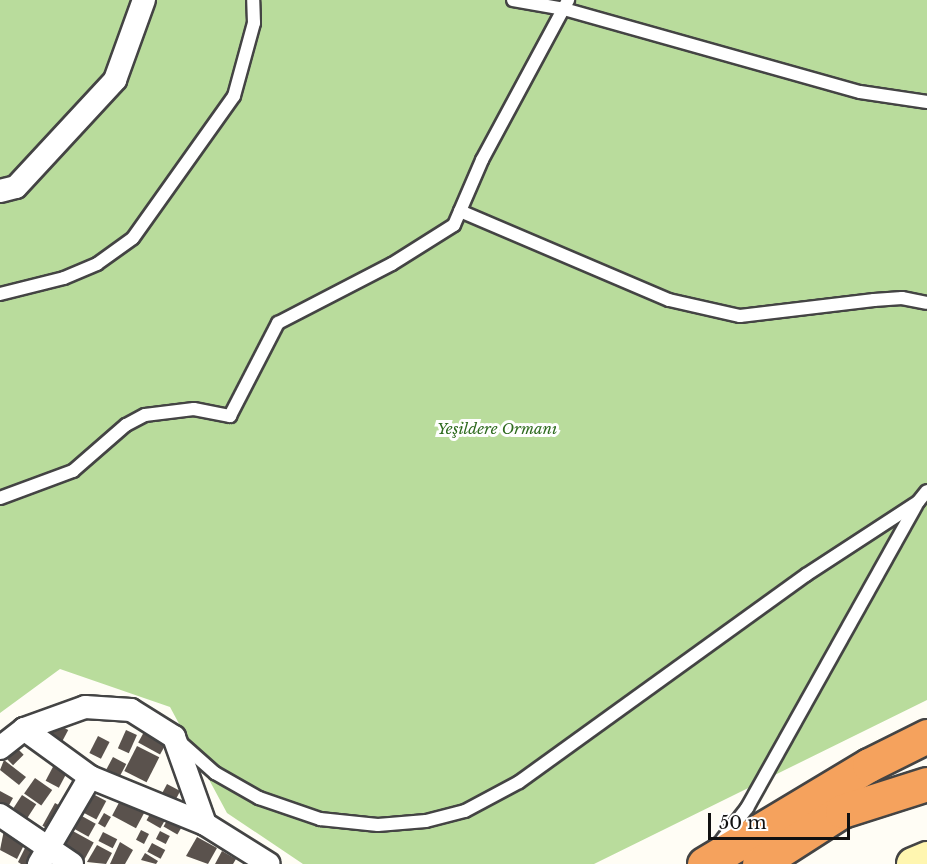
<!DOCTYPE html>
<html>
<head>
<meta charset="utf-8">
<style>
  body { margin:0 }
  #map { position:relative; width:927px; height:864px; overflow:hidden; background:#fffdf5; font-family:"Libre Baskerville",serif }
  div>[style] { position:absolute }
  .forest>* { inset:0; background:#b9dc9c }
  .building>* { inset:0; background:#5a524d; transform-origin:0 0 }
  .roads { filter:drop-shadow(2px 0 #444) drop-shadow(-2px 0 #444) drop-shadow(0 2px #444) drop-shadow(0 -2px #444) }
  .lane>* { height:12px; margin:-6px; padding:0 6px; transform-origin:6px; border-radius:6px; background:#fff }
  .street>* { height:22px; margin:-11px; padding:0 11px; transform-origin:11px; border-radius:11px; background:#fff }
  .secondary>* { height:32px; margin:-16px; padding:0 16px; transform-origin:16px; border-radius:16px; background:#fff6b0 }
  .highway>* { height:33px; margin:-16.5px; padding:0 16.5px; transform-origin:16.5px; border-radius:16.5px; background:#f5a25d }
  span { translate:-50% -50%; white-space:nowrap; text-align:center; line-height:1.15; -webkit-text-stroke:6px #fff; paint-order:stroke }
  .park-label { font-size:15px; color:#2f6b1f; font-style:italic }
  .scale { position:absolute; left:708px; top:813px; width:142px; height:27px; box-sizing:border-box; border:3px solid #111; border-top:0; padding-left:8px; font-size:18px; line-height:21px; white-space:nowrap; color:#111; -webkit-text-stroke:4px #fff; paint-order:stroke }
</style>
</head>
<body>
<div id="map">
  <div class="forest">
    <i style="clip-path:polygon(0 0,927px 0,927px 700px,594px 864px,303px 864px,227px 813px,170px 707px,60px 669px,0 713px)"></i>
  </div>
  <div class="building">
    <i style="left:55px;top:723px;width:15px;height:13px;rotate:28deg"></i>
    <i style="left:126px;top:730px;width:12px;height:20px;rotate:24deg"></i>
    <i style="left:144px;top:732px;width:25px;height:12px;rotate:29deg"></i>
    <i style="left:98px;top:736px;width:13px;height:19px;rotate:27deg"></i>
    <i style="left:137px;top:746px;width:25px;height:28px;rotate:27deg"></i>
    <i style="left:18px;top:749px;width:8px;height:15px;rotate:45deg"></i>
    <i style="left:113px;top:757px;width:15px;height:14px;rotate:28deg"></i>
    <i style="clip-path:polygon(4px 760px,26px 777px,19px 785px,0 770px)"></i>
    <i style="left:55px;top:763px;width:15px;height:20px;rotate:28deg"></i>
    <i style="left:35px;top:778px;width:21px;height:19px;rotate:35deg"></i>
    <i style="left:167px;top:784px;width:15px;height:13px;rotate:28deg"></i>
    <i style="clip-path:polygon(0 791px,13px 798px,8px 807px,0 803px)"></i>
    <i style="left:93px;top:794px;width:15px;height:21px;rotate:28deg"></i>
    <i style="left:22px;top:795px;width:17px;height:20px;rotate:33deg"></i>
    <i style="left:122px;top:797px;width:27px;height:21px;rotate:28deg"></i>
    <i style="left:55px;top:803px;width:10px;height:26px;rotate:29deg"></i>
    <i style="left:153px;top:809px;width:16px;height:13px;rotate:30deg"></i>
    <i style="left:104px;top:813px;width:8px;height:12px;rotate:30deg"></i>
    <i style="left:80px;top:815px;width:18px;height:15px;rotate:29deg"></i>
    <i style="left:169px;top:817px;width:16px;height:11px;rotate:30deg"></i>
    <i style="clip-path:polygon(5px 825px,28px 837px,17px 859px,0 850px)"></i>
    <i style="left:71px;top:830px;width:26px;height:21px;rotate:29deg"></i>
    <i style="left:141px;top:830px;width:9px;height:11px;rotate:27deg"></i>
    <i style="left:160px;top:831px;width:11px;height:9px;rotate:27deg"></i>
    <i style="left:103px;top:832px;width:16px;height:10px;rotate:27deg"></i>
    <i style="clip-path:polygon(197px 837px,217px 848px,208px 864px,186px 856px)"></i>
    <i style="clip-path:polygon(28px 842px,39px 847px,31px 864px,21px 864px,18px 862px)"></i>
    <i style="clip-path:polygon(120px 842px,133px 850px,125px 864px,110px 864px)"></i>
    <i style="left:152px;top:843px;width:15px;height:10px;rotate:28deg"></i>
    <i style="clip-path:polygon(97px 845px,112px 853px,106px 864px,87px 862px)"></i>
    <i style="clip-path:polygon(222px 851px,236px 859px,233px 864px,215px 864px)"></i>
    <i style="clip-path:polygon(145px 853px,158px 861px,156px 864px,141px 860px)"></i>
  </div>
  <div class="roads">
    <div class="lane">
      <i style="left:513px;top:0;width:52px;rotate:10deg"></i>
      <i style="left:564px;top:9px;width:307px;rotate:15.7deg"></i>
      <i style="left:860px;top:92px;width:68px;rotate:8.5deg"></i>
      <i style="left:460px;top:211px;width:227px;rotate:23.1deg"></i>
      <i style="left:669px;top:300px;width:73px;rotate:12.7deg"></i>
      <i style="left:740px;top:316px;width:135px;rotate:-6.8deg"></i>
      <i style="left:874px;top:300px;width:28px;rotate:-4deg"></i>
      <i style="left:902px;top:298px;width:25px;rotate:11deg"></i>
      <i style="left:0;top:294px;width:66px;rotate:-14deg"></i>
      <i style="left:64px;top:278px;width:36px;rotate:-23deg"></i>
      <i style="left:97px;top:264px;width:44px;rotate:-35.8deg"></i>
      <i style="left:133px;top:238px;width:174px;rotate:-54.6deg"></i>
      <i style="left:234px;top:96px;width:76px;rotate:-74.7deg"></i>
      <i style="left:254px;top:23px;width:23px;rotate:-92deg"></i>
      <i style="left:0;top:498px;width:78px;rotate:-20.3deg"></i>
      <i style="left:73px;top:471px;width:70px;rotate:-41deg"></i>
      <i style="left:126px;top:425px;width:21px;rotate:-28deg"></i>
      <i style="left:145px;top:415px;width:49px;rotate:-7deg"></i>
      <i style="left:194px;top:409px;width:37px;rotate:11deg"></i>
      <i style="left:230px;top:416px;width:105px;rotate:-62.7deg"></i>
      <i style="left:278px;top:323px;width:128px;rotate:-27.4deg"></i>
      <i style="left:392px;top:264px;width:73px;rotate:-32.2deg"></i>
      <i style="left:454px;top:225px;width:71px;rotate:-66.7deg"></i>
      <i style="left:482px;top:160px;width:182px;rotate:-61.7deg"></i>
      <i style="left:180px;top:742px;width:47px;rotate:41.5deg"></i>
      <i style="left:215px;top:773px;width:51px;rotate:29.6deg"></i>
      <i style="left:259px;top:798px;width:65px;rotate:19deg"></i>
      <i style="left:320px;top:819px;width:58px;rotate:5.9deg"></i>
      <i style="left:378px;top:825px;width:48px;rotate:-4.8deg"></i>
      <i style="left:426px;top:821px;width:40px;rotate:-14.4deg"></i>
      <i style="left:465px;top:811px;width:61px;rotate:-28.2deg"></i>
      <i style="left:519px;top:782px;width:354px;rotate:-35.8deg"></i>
      <i style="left:806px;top:575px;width:134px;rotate:-33.1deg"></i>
      <i style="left:918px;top:502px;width:14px;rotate:-51deg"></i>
      <i style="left:722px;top:840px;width:41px;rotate:-52deg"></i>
      <i style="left:747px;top:808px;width:347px;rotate:-60.8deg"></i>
    </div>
    <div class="street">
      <i style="left:0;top:191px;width:16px;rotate:-14deg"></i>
      <i style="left:16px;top:187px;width:146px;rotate:-47.2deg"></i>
      <i style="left:115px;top:80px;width:85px;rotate:-70.1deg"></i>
      <i style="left:24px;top:729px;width:82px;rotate:36deg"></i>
      <i style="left:90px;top:777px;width:124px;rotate:22.2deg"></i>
      <i style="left:0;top:748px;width:31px;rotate:-38deg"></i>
      <i style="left:24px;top:729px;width:65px;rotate:-19.8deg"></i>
      <i style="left:85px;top:707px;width:46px;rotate:3.7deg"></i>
      <i style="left:131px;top:710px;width:51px;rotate:32.1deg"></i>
      <i style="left:174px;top:737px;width:92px;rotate:70.4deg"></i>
      <i style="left:205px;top:824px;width:75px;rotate:32deg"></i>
      <i style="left:0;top:815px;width:87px;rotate:34.2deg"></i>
      <i style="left:39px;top:864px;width:101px;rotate:-59.6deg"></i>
    </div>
    <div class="secondary">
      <i style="left:913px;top:864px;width:15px;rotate:-23deg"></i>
    </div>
    <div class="highway">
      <i style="left:704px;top:864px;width:192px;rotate:-31deg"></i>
      <i style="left:869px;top:765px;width:65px;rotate:-26.6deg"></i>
      <i style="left:759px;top:864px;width:98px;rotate:-32.6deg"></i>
      <i style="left:842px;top:811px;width:89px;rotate:-17.6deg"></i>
    </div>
  </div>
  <div class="park-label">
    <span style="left:497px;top:429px">Yeşildere Ormanı</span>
  </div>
  <div class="scale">50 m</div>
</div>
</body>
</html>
